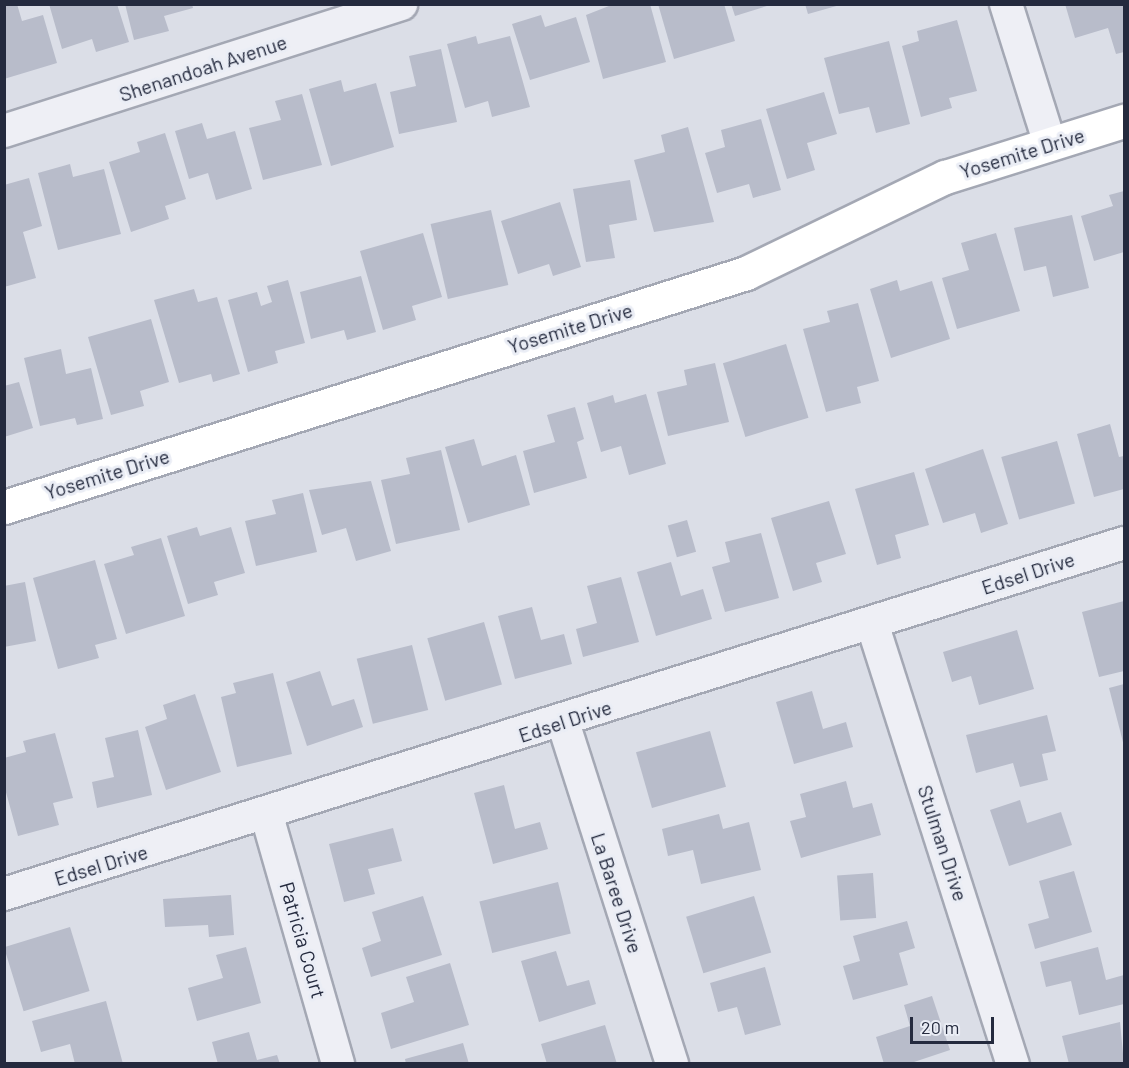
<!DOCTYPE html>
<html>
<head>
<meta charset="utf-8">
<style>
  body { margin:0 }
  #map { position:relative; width:1129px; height:1068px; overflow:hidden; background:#dbdee7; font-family:Barlow,sans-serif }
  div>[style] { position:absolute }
  .building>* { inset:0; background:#b8bcca; transform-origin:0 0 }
  .roads { filter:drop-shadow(2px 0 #a4a8b4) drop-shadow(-2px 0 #a4a8b4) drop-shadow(0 2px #a4a8b4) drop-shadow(0 -2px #a4a8b4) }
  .street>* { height:32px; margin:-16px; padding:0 16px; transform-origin:16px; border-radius:16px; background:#eeeff5 }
  .secondary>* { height:33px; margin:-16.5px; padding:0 16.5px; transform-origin:16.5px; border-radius:16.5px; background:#fff }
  span { translate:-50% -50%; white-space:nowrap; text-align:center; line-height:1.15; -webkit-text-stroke:6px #eaedf5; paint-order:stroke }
  .street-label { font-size:20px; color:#242a3e }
  .frame { position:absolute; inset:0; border:6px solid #242a3e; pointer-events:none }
  .scale { position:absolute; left:910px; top:1017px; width:84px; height:27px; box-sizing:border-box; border:3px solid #242a3e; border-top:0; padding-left:8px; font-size:18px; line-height:21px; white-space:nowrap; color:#242a3e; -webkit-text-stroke:4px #eaedf5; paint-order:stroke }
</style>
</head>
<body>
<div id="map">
  <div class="building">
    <i style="clip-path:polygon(4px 4px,17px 4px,22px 21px,43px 15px,57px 63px,4px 79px)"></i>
    <i style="clip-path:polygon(49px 4px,117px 4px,129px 42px,96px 52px,92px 39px,62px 49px)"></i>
    <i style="clip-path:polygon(125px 4px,192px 4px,193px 8px,164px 16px,169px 31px,134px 40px)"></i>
    <i style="clip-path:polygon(614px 4px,650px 4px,666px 62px,603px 79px,586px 15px)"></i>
    <i style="clip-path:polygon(658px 4px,724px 4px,735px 41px,674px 59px)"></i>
    <i style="clip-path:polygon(731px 4px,769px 4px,770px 5px,735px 16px)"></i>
    <i style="clip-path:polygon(805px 4px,840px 4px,840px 5px,808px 14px)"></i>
    <i style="clip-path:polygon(1065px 4px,1124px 4px,1124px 52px,1116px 54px,1108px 28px,1075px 38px)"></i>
    <i style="clip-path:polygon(541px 15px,545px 27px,576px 17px,590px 62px,530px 80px,512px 24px)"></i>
    <i style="clip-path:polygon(957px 20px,977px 91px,949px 98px,952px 108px,921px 117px,902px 46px,919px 41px,917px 31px)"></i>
    <i style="clip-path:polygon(476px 36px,478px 44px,510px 36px,530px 107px,492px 117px,488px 101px,465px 108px,447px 44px)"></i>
    <i style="clip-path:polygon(889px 41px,910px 124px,876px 133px,869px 107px,839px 114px,824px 58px)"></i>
    <i style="clip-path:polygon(441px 49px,457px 122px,399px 134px,390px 92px,416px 86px,409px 56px)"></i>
    <i style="clip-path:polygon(341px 80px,344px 92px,376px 83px,394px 147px,331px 166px,309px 89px)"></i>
    <i style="clip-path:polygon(824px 92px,837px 134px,807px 143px,815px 170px,787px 179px,766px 109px)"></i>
    <i style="clip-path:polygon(302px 94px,322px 165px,263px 180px,249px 128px,281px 120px,275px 101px)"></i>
    <i style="clip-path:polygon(761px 119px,781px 190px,753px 198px,749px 184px,717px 193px,705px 153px,725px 147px,721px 130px)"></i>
    <i style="clip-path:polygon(202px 123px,207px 139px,235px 131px,252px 189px,216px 200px,208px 173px,189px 179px,175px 131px)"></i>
    <i style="clip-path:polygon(688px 127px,714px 222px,654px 232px,634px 160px,665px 152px,661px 135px)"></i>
    <i style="clip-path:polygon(165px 133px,186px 199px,165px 206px,169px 219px,131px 232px,109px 162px,140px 152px,137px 142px)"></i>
    <i style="clip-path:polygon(70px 164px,73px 177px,104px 169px,121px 234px,58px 250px,38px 173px)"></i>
    <i style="clip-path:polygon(29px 178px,42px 226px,23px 232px,36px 278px,4px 287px,4px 185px)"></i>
    <i style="clip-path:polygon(630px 180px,637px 220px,609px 225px,615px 258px,586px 262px,573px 189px)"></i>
    <i style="clip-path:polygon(1124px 191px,1124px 252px,1094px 261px,1081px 216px,1113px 206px,1109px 195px)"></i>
    <i style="clip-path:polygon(560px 202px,581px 267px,553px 276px,549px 264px,518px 274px,501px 221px)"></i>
    <i style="left:491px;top:210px;width:77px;height:62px;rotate:77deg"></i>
    <i style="clip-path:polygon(1072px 215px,1089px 288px,1053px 297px,1046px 266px,1024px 271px,1014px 228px)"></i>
    <i style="clip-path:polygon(423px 233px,442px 297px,412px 306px,416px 320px,383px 330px,360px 251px)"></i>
    <i style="clip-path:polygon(996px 233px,1020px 311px,957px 329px,942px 278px,969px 270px,961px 243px)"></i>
    <i style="clip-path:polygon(361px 276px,376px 332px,347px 340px,344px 330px,311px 339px,300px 292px)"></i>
    <i style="clip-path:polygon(288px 280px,305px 343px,275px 351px,278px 363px,248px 372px,228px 300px,257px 292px,261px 306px,272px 302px,267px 286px)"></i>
    <i style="clip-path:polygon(897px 280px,900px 291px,932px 281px,950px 339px,891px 358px,870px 289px)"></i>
    <i style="clip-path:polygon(194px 289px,198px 302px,217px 297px,240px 374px,213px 382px,211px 374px,179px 383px,154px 300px)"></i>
    <i style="clip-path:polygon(858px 303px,879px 381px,857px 387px,861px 403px,826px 412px,803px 329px,830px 322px,827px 311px)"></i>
    <i style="clip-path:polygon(151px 319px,169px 382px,140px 391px,144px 406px,111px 415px,88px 337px)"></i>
    <i style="left:786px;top:344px;width:77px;height:66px;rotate:73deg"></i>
    <i style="clip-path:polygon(61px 349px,66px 374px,91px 368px,103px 419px,77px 425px,75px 418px,40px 426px,24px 358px)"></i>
    <i style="clip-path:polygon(715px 363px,729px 422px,668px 436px,657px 392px,687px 385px,684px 370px)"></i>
    <i style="clip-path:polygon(19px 382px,33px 428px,4px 437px,4px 386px)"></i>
    <i style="clip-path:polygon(646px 394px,666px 464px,629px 475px,621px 446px,601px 452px,587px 403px,613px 395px,615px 403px)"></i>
    <i style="clip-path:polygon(575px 407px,584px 439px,577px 442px,587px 478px,534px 493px,523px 451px,555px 442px,547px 415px)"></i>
    <i style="clip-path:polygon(1110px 424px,1119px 457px,1124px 456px,1124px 489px,1094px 497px,1077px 434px)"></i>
    <i style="clip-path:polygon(474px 439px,482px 466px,516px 455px,530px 505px,468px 523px,445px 447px)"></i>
    <i style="left:1057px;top:441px;width:65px;height:58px;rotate:74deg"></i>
    <i style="clip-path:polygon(983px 449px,1008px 524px,981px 533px,975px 513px,943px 523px,925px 469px)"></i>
    <i style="clip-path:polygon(441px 450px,460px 530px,396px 544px,381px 480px,410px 474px,406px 458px)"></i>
    <i style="clip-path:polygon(914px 472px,929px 525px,895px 535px,901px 558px,877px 565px,855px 489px)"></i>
    <i style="clip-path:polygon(371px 481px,391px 551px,356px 561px,346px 528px,322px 535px,309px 490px)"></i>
    <i style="clip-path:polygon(303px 493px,317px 552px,256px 566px,245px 521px,276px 514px,272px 500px)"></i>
    <i style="clip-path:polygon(829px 501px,846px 554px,816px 563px,822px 582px,793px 591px,771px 518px)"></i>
    <i style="left:687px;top:520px;width:33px;height:20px;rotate:74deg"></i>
    <i style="clip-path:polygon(197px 527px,200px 536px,231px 527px,245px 573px,214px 582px,218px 595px,188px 604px,167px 536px)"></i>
    <i style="clip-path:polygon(761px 533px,779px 598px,725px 612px,712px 567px,730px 562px,725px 542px)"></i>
    <i style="clip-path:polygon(161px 538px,185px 616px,126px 634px,104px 564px,134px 555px,131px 547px)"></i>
    <i style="clip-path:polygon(95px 560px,117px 639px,95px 645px,99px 658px,58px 669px,33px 578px)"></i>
    <i style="clip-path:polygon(671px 562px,681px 596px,703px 589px,712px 619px,656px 636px,637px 572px)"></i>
    <i style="clip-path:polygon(621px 577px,639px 642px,583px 657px,576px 629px,597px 623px,587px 586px)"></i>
    <i style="clip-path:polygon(25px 582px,36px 641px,4px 647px,4px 586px)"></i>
    <i style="clip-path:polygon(1124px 601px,1124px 671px,1099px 677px,1082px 612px)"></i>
    <i style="clip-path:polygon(532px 607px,541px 640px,564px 634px,572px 664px,515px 679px,498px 616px)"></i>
    <i style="left:484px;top:622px;width:65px;height:59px;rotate:74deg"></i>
    <i style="clip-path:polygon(1017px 630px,1034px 689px,979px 705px,971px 676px,952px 682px,943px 652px)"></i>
    <i style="left:412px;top:645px;width:67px;height:57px;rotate:76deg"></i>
    <i style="clip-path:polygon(320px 671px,332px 706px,354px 699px,363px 727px,307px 746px,286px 682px)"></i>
    <i style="clip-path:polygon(273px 673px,292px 754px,237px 767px,221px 697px,236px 693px,233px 683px)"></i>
    <i style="clip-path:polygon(1124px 684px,1124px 746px,1109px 688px)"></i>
    <i style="clip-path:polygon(812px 691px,823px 729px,846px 722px,853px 747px,794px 764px,776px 702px)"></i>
    <i style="clip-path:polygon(195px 694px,221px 772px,166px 790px,145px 727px,167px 719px,163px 705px)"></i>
    <i style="clip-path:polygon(1047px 715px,1056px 751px,1042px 754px,1048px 780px,1020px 787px,1013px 763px,976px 773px,966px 735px)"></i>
    <i style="clip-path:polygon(138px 730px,152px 795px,97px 808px,92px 782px,114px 777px,105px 738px)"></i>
    <i style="left:710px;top:731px;width:58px;height:77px;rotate:74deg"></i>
    <i style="clip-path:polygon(55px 733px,73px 798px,53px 803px,59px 825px,18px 836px,4px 785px,4px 758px,26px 752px,23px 741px)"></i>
    <i style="clip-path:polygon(846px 781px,853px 808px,872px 803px,881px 835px,801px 858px,790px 821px,806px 817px,800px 794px)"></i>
    <i style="clip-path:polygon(504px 785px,515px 829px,540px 822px,548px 849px,493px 864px,474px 793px)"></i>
    <i style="clip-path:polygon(1020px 800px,1027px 823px,1061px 812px,1072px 845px,1009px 866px,990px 810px)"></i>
    <i style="clip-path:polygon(719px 814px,723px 829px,749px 822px,761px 870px,701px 884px,693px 850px,668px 856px,662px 829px)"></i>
    <i style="clip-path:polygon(393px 828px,402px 861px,368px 869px,375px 894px,344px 902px,329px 844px)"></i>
    <i style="clip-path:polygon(1074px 871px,1092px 932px,1035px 949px,1028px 924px,1049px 918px,1039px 881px)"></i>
    <i style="left:873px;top:873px;width:45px;height:36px;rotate:86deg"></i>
    <i style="left:558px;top:882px;width:53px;height:81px;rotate:76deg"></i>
    <i style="clip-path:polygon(231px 895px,234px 935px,209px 937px,208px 925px,165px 927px,163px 899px)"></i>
    <i style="clip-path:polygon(423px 896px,442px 955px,371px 977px,362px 948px,381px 941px,372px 912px)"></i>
    <i style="left:754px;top:896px;width:59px;height:71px;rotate:73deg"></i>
    <i style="clip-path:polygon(907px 921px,915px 948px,899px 953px,908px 985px,853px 1000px,843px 966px,860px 961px,853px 936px)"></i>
    <i style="left:70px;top:927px;width:67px;height:69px;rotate:73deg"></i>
    <i style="clip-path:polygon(246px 947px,261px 1003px,197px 1021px,188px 988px,223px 978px,216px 955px)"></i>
    <i style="clip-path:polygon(1098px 947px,1106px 980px,1124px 975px,1124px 1004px,1079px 1015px,1071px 981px,1046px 987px,1040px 962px)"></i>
    <i style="clip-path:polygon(556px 951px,567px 986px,589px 980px,596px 1004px,539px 1022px,521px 961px)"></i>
    <i style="clip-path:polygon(450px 963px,469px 1025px,391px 1049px,381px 1013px,414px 1002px,406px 977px)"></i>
    <i style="clip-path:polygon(765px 967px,781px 1025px,745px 1035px,737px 1007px,718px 1012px,710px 983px)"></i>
    <i style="clip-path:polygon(932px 996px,950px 1050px,908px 1064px,884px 1064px,876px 1037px,910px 1026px,904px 1005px)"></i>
    <i style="clip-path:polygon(106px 1001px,123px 1064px,75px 1064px,70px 1044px,41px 1052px,32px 1021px)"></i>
    <i style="clip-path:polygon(1120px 1022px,1124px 1064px,1069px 1064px,1062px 1036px)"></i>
    <i style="clip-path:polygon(605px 1025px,617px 1064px,547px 1064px,541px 1044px)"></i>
    <i style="clip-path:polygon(249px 1032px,257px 1060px,277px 1055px,280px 1064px,218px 1064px,212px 1042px)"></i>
    <i style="clip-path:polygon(463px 1043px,469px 1064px,406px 1064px,405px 1059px)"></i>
  </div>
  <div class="roads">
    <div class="street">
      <i style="left:1006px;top:4px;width:147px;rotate:72.6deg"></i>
      <i style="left:4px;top:131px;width:417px;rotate:-17.7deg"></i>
      <i style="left:872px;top:623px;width:463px;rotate:72.3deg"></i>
      <i style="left:563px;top:722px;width:359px;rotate:72.3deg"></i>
      <i style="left:267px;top:816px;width:258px;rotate:74deg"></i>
      <i style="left:4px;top:894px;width:1174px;rotate:-17.4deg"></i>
    </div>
    <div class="secondary">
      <i style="left:4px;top:507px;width:778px;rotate:-17.5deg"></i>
      <i style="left:746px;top:273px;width:221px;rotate:-25.8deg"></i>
      <i style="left:945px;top:177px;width:188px;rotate:-17.4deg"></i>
    </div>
  </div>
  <div class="street-label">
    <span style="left:203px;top:68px;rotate:-18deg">Shenandoah Avenue</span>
    <span style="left:1022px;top:153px;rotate:-17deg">Yosemite Drive</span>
    <span style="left:570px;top:328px;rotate:-17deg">Yosemite Drive</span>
    <span style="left:107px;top:474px;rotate:-17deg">Yosemite Drive</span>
    <span style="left:1028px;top:573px;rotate:-18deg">Edsel Drive</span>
    <span style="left:565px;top:721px;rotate:-18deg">Edsel Drive</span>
    <span style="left:943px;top:843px;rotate:72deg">Stulman Drive</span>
    <span style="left:101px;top:865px;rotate:-17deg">Edsel Drive</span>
    <span style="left:617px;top:893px;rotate:72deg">La Baree Drive</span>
    <span style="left:303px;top:940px;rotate:74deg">Patricia Court</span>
  </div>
  <div class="frame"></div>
  <div class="scale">20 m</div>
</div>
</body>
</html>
